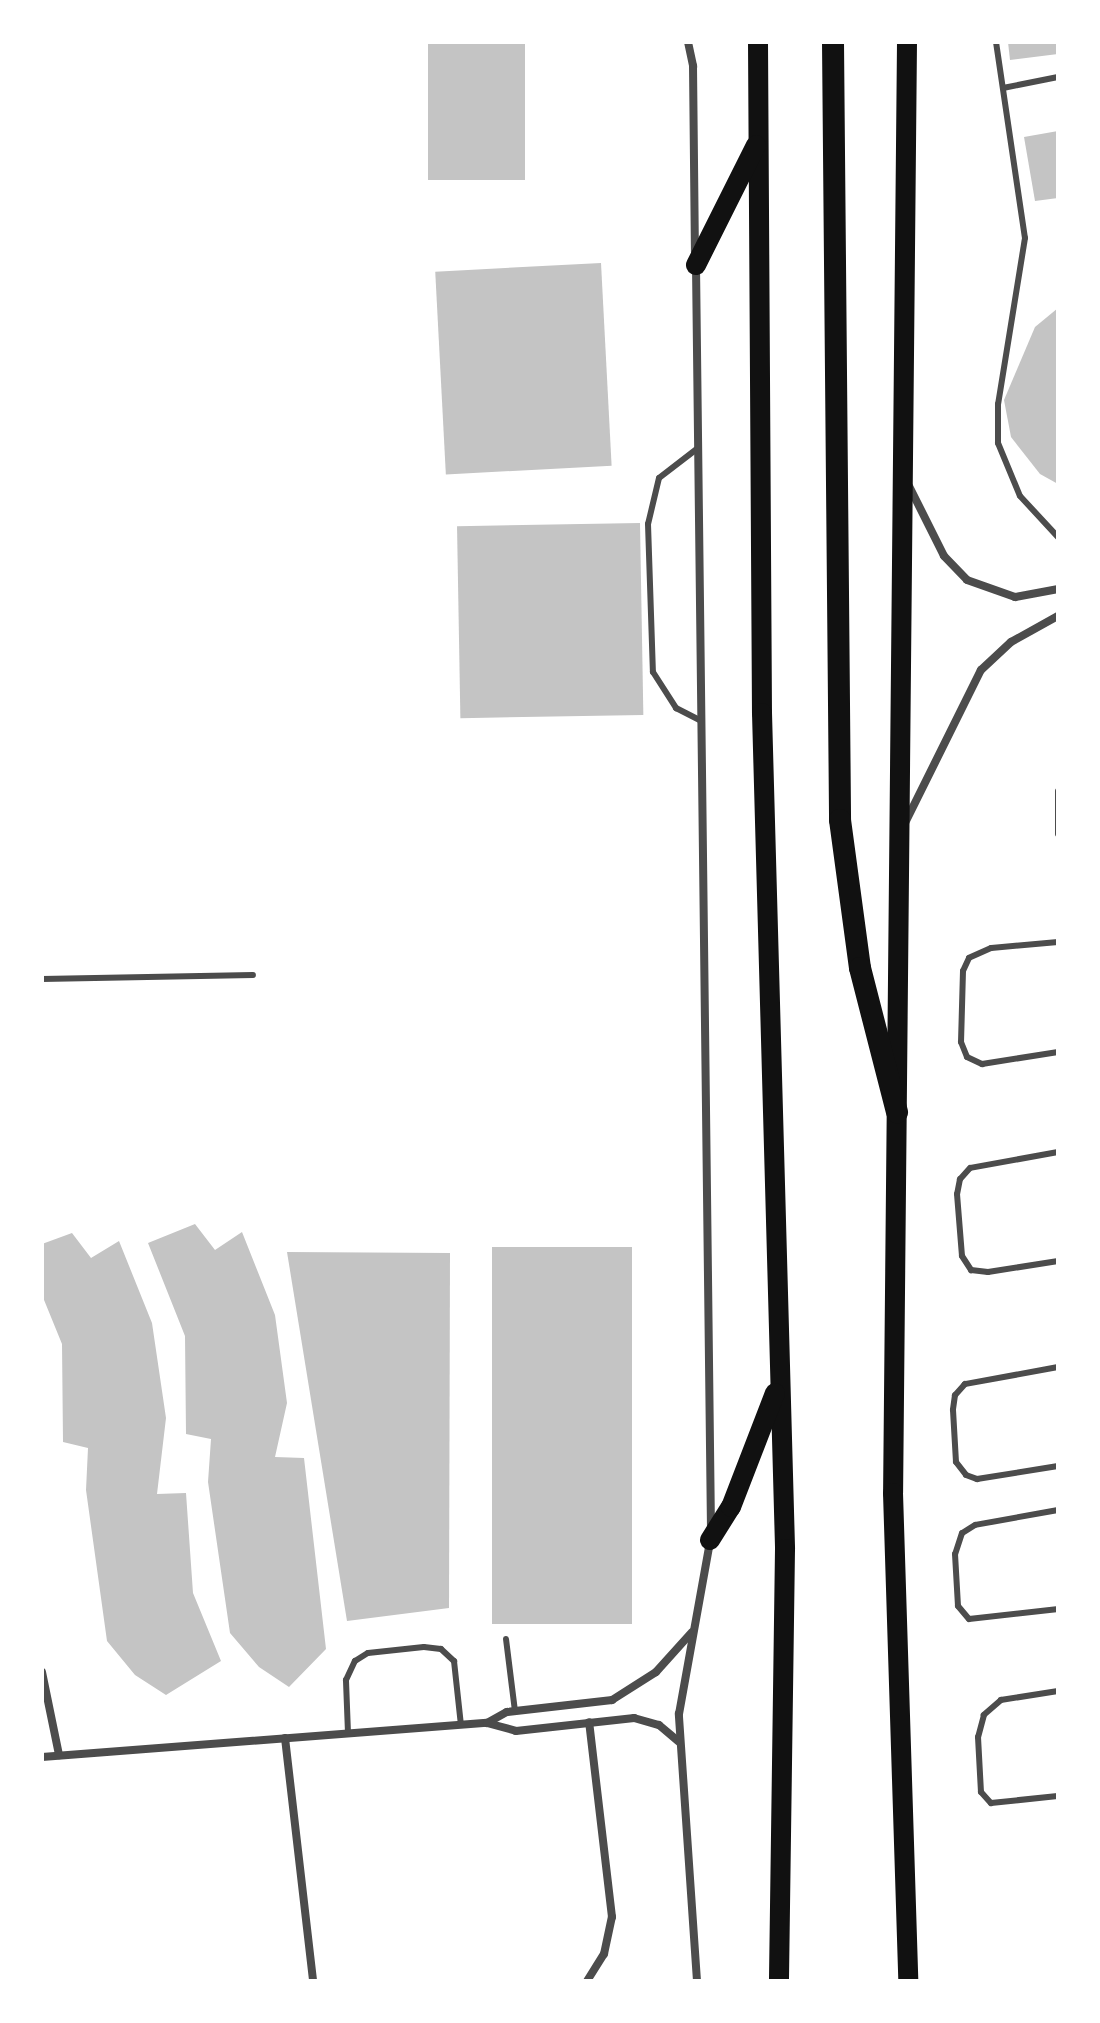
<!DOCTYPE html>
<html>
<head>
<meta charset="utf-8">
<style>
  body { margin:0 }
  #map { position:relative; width:1100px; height:2023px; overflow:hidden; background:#fff; font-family:Arial,sans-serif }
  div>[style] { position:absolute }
  .building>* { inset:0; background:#c4c4c4; transform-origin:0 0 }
  .service>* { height:6px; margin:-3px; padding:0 3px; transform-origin:3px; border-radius:3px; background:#4c4c4c }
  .minor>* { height:8px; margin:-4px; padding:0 4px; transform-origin:4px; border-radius:4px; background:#4c4c4c }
  .primary>* { height:20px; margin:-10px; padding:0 10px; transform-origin:10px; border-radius:10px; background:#111 }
  .trunk>* { height:22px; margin:-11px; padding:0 11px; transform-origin:11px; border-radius:11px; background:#111 }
  span { translate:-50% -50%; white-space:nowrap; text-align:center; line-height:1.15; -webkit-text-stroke:7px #fff; paint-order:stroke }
  .frame { position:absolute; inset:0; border:44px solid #fff; pointer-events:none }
</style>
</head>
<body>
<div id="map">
  <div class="building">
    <i style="left:428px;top:42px;width:97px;height:138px"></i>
    <i style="clip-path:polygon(1008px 42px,1058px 42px,1058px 54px,1010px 60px)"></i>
    <i style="clip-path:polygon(1058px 131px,1058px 198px,1035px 201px,1024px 137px)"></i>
    <i style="left:601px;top:263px;width:203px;height:166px;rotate:87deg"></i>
    <i style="clip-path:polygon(1058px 308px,1058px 484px,1040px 474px,1011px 437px,1004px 400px,1035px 327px)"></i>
    <i style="left:640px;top:523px;width:192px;height:183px;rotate:89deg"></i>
    <i style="clip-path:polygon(195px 1224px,215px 1250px,242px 1232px,275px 1315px,287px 1403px,275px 1457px,304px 1458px,326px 1649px,289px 1687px,259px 1667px,230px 1633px,208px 1482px,211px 1439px,186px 1434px,185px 1336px,148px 1243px)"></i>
    <i style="clip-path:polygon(72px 1233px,91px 1258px,119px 1241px,152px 1323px,166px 1418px,157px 1494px,186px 1493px,193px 1593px,221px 1661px,166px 1695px,135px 1675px,107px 1641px,86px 1490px,88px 1448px,63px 1442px,62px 1344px,42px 1295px,42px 1244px)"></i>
    <i style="left:492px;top:1247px;width:140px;height:377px"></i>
    <i style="clip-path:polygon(287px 1252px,450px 1253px,449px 1608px,347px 1621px)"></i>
  </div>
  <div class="service">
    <i style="left:996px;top:42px;width:198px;rotate:81.6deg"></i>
    <i style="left:1025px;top:238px;width:168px;rotate:99.2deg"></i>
    <i style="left:998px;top:404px;width:39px;rotate:90deg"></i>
    <i style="left:998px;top:443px;width:57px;rotate:67.5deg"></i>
    <i style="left:1020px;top:496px;width:56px;rotate:47.2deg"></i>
    <i style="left:1003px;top:88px;width:56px;rotate:-11.3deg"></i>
    <i style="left:698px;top:448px;width:49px;rotate:142.4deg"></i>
    <i style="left:659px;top:478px;width:47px;rotate:103.4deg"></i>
    <i style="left:648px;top:524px;width:148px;rotate:88.1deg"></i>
    <i style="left:653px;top:672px;width:43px;rotate:57.4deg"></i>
    <i style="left:676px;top:708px;width:28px;rotate:27deg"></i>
    <i style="left:1058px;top:791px;width:43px;rotate:90deg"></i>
    <i style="left:1058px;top:942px;width:67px;rotate:174.9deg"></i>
    <i style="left:991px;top:948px;width:24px;rotate:156deg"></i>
    <i style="left:969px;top:958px;width:14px;rotate:115deg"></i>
    <i style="left:963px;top:971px;width:71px;rotate:91.6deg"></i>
    <i style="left:961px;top:1042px;width:16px;rotate:68deg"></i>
    <i style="left:967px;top:1057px;width:17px;rotate:25deg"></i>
    <i style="left:982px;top:1064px;width:77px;rotate:-9deg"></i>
    <i style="left:42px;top:979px;width:211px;rotate:-1.1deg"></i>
    <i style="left:1058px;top:1152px;width:89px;rotate:169.7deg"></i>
    <i style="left:970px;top:1168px;width:15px;rotate:132deg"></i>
    <i style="left:960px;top:1179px;width:15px;rotate:101deg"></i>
    <i style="left:957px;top:1194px;width:62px;rotate:85.4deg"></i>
    <i style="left:962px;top:1256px;width:17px;rotate:57deg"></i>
    <i style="left:971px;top:1270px;width:17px;rotate:7deg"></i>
    <i style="left:988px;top:1272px;width:71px;rotate:-8.9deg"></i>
    <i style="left:1058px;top:1367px;width:95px;rotate:169.6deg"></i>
    <i style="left:965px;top:1384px;width:15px;rotate:132deg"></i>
    <i style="left:955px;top:1395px;width:15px;rotate:98deg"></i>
    <i style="left:953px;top:1410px;width:52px;rotate:86.7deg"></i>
    <i style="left:956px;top:1462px;width:16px;rotate:52deg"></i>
    <i style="left:966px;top:1475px;width:12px;rotate:20deg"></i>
    <i style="left:977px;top:1479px;width:82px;rotate:-9.1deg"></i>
    <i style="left:1058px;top:1510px;width:84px;rotate:169.8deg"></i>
    <i style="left:975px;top:1525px;width:15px;rotate:148deg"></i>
    <i style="left:962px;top:1533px;width:22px;rotate:108deg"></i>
    <i style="left:955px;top:1554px;width:52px;rotate:86.7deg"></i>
    <i style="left:958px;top:1606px;width:17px;rotate:50deg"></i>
    <i style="left:969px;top:1619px;width:90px;rotate:-6.4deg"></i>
    <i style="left:506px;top:1639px;width:73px;rotate:82.9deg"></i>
    <i style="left:1058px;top:1691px;width:58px;rotate:171deg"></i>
    <i style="left:1001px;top:1700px;width:23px;rotate:139deg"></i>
    <i style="left:984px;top:1715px;width:23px;rotate:105deg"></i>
    <i style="left:978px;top:1737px;width:55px;rotate:86.9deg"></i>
    <i style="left:981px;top:1792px;width:15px;rotate:48deg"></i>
    <i style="left:991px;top:1803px;width:67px;rotate:-6deg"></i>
    <i style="left:348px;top:1733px;width:53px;rotate:-92.2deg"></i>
    <i style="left:346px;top:1680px;width:21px;rotate:-65deg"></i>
    <i style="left:355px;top:1661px;width:15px;rotate:-32deg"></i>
    <i style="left:368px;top:1653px;width:56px;rotate:-6.1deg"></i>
    <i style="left:424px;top:1647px;width:17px;rotate:7deg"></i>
    <i style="left:441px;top:1649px;width:18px;rotate:43deg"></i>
    <i style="left:454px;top:1661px;width:64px;rotate:83.8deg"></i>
  </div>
  <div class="minor">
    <i style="left:688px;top:42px;width:25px;rotate:78deg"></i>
    <i style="left:693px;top:66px;width:186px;rotate:89.4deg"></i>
    <i style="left:696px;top:266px;width:1262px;rotate:89.32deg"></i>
    <i style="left:909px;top:486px;width:78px;rotate:63.4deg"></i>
    <i style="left:944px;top:556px;width:33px;rotate:46deg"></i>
    <i style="left:967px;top:580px;width:51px;rotate:19.5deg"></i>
    <i style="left:1015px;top:597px;width:44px;rotate:-10.5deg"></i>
    <i style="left:905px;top:823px;width:171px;rotate:-63.6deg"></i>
    <i style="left:981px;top:670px;width:41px;rotate:-43deg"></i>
    <i style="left:1011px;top:642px;width:54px;rotate:-29deg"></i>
    <i style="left:42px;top:1672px;width:85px;rotate:78.4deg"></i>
    <i style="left:487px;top:1723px;width:23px;rotate:-29deg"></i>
    <i style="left:507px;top:1712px;width:106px;rotate:-6.5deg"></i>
    <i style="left:612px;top:1700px;width:52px;rotate:-32.5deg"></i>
    <i style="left:656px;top:1672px;width:54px;rotate:-48deg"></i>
    <i style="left:285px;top:1738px;width:245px;rotate:83.4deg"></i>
    <i style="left:42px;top:1757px;width:446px;rotate:-4.4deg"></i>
    <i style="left:487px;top:1723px;width:30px;rotate:15deg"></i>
    <i style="left:516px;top:1731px;width:119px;rotate:-6.3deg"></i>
    <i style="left:634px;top:1718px;width:26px;rotate:16deg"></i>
    <i style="left:659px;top:1725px;width:25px;rotate:40deg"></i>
    <i style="left:587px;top:1981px;width:32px;rotate:-58deg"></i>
    <i style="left:604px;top:1954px;width:38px;rotate:-78deg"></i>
    <i style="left:612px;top:1917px;width:196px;rotate:-96.7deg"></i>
    <i style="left:697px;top:1981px;width:268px;rotate:-93.9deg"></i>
    <i style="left:679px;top:1714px;width:176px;rotate:-79.8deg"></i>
  </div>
  <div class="primary">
    <i style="left:758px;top:42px;width:671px;rotate:89.66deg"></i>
    <i style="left:762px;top:713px;width:836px;rotate:88.42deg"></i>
    <i style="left:785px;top:1549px;width:432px;rotate:90.8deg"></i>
    <i style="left:907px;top:42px;width:1451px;rotate:90.55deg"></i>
    <i style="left:893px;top:1493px;width:488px;rotate:88.2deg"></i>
    <i style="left:696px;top:265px;width:134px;rotate:-63.4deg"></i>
    <i style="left:710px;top:1540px;width:39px;rotate:-58deg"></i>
    <i style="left:731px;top:1507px;width:122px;rotate:-68.9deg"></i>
  </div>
  <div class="trunk">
    <i style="left:833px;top:42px;width:778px;rotate:89.48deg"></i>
    <i style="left:840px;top:820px;width:149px;rotate:82.3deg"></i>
    <i style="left:860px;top:968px;width:149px;rotate:75.6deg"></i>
  </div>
  <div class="frame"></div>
</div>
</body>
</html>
